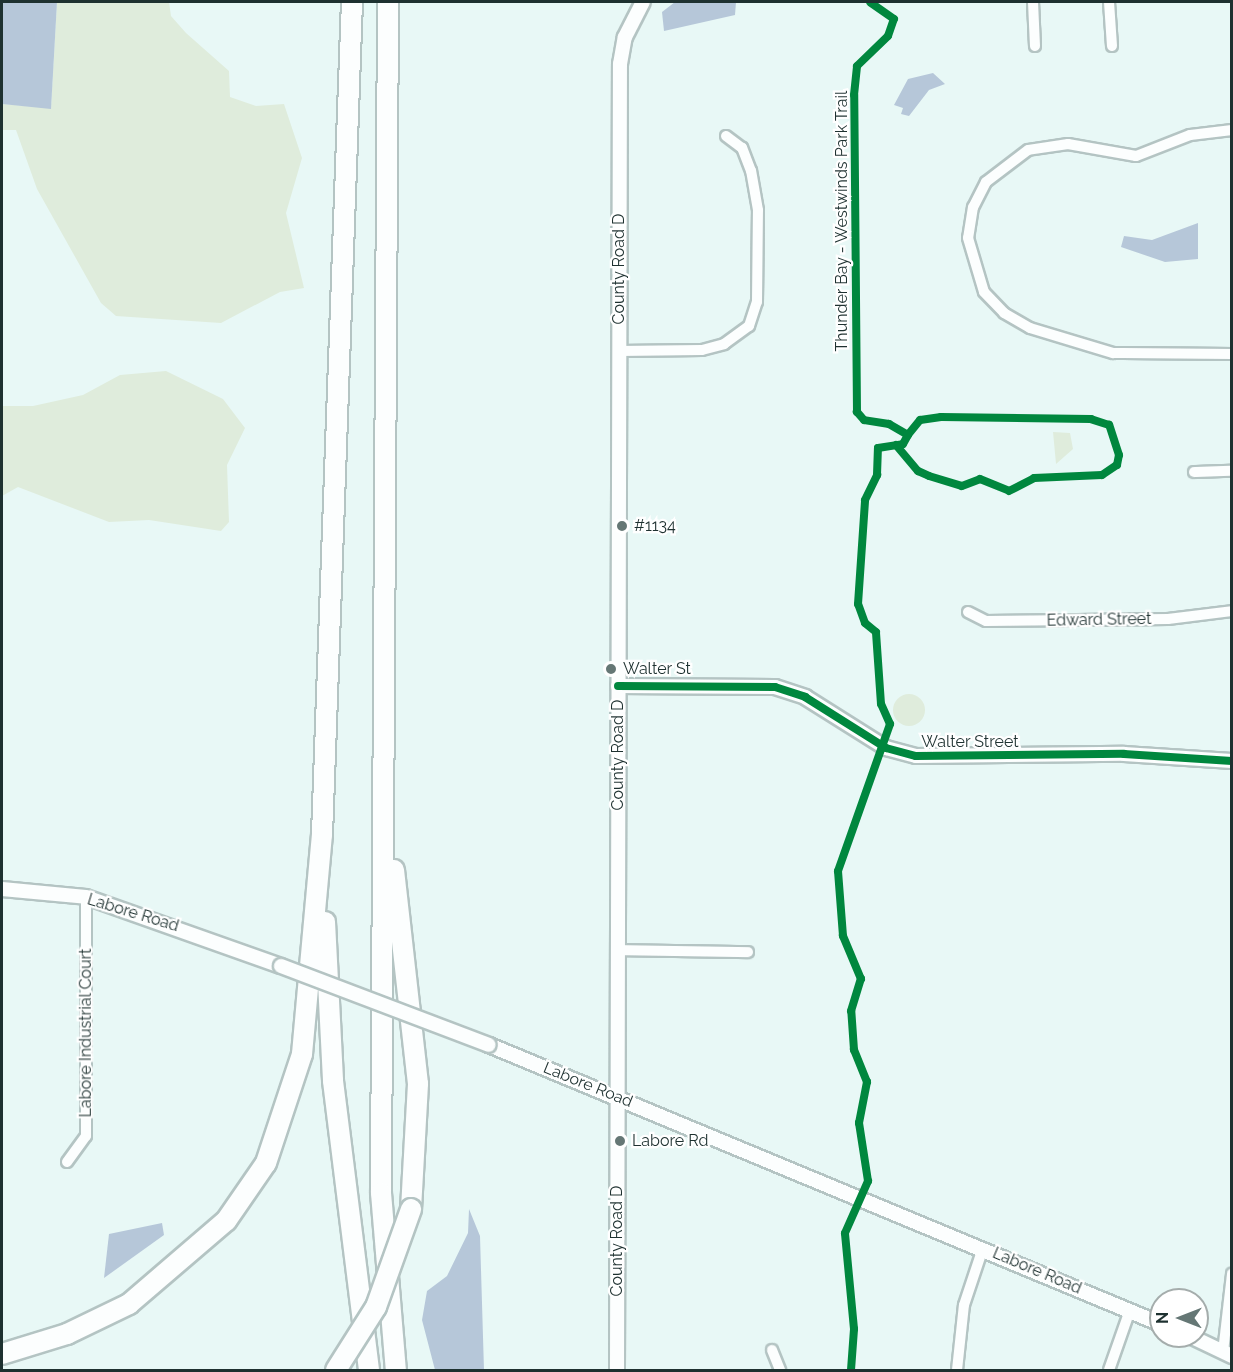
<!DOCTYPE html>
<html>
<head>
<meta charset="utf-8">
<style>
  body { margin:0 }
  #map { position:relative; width:1233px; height:1372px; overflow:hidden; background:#e8f8f6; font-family:Raleway,sans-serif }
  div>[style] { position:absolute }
  .green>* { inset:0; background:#dfecdc }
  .round { border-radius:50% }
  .water>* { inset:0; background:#b6c7d9 }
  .roads { filter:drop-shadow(2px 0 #b4c4c3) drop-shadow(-2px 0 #b4c4c3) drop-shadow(0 2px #b4c4c3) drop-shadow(0 -2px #b4c4c3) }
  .minor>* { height:10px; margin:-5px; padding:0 5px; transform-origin:5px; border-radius:5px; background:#fcfefe }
  .tertiary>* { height:14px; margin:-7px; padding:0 7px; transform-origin:7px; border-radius:7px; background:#fcfefe }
  .motorway>* { height:20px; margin:-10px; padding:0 10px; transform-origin:10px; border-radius:10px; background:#fcfefe }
  .bridges { filter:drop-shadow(2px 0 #b4c4c3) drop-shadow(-2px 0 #b4c4c3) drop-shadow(0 2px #b4c4c3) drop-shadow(0 -2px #b4c4c3) }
  .tertiary-bridge>* { height:14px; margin:-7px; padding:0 7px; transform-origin:7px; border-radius:7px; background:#fcfefe }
  .motorway-bridge>* { height:20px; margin:-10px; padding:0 10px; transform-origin:10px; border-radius:10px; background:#fcfefe }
  .cycleway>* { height:8px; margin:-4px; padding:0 4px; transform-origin:4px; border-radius:4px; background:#00873e }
  .dots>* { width:16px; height:16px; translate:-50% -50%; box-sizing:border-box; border:3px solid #fff; border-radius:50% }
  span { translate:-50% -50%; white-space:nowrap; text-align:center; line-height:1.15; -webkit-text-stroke:4.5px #fff; paint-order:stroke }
  .street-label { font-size:16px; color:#1e3130 }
  .poi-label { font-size:16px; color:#1e3130 }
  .left { translate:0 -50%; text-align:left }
  .frame { position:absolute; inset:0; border:3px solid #1e3130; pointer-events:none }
  .north { position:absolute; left:1149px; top:1288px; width:60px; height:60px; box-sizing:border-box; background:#fff; border:2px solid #a5adac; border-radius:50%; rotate:270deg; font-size:16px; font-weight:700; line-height:24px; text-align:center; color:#1e3130 }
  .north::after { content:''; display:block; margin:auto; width:21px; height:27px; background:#657775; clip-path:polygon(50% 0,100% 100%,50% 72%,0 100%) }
</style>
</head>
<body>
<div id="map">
  <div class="green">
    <i style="clip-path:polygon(57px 2px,169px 2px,171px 16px,186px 33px,229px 71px,230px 97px,256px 106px,284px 104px,302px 158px,286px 213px,304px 288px,280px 292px,221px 323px,116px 316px,101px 303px,37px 189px,16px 130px,2px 130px,2px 104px,51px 108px)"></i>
    <i style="clip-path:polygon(166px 371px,223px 399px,245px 428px,227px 465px,229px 522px,221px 531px,149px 520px,109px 522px,18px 487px,2px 496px,2px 406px,33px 406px,83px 395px,120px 375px)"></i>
    <i style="clip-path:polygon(1053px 432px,1070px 433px,1073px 449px,1056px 464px)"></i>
    <i class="round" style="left:893px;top:694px;width:32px;height:32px"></i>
  </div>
  <div class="water">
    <i style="clip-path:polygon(2px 2px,57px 2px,51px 109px,2px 104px)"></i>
    <i style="clip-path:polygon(675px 2px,736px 2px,735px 15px,664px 31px,662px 12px)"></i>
    <i style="clip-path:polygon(933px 73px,945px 84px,929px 90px,909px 116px,901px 114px,903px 108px,894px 105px,908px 79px)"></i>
    <i style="clip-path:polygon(1198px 223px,1198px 259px,1165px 262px,1121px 247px,1124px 236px,1152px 240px)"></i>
    <i style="clip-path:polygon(469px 1209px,480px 1236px,484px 1370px,435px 1370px,422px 1320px,427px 1291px,447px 1276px,468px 1233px)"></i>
    <i style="clip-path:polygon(162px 1223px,164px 1235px,104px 1278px,109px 1234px)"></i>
  </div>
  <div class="roads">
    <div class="minor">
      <i style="left:1033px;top:2px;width:44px;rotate:87.4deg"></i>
      <i style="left:1109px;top:2px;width:44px;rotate:86.1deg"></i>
      <i style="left:1232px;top:130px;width:42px;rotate:173.2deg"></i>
      <i style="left:1190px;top:135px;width:58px;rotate:158.7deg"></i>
      <i style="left:1136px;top:156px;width:69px;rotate:-170deg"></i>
      <i style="left:1068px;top:144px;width:40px;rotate:171.5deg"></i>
      <i style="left:1028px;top:150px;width:53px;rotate:142.7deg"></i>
      <i style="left:986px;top:182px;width:28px;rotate:117deg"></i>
      <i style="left:973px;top:207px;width:31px;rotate:99deg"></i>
      <i style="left:968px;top:238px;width:56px;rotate:73.5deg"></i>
      <i style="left:984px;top:292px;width:29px;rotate:46deg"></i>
      <i style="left:1004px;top:313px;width:30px;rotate:30deg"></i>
      <i style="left:1030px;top:328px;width:87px;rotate:16.8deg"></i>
      <i style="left:1113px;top:353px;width:119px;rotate:0.5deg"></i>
      <i style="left:619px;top:351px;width:83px;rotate:-0.7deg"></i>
      <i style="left:702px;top:350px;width:23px;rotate:-15deg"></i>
      <i style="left:724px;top:344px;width:31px;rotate:-36deg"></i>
      <i style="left:749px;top:326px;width:25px;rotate:-72deg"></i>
      <i style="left:757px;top:302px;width:92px;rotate:-89.4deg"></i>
      <i style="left:758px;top:210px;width:40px;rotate:-100deg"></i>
      <i style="left:751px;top:171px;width:25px;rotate:-111deg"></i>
      <i style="left:742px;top:148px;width:20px;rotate:-143deg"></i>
      <i style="left:1194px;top:472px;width:38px;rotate:-2deg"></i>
      <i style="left:968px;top:612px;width:20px;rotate:27deg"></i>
      <i style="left:986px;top:621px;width:182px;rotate:-0.6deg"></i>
      <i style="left:1168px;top:619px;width:64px;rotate:-7.1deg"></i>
      <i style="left:617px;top:950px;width:131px;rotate:0.9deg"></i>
      <i style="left:67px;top:1162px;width:32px;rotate:-54deg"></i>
      <i style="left:86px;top:1136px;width:239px;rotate:-90deg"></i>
      <i style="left:772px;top:1350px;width:22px;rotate:68deg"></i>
      <i style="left:1223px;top:1352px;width:79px;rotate:-83.4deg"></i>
      <i style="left:957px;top:1370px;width:65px;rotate:-83.9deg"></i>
      <i style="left:964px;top:1305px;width:60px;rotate:-71.6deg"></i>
      <i style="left:1109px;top:1370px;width:64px;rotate:-70.7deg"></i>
    </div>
    <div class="tertiary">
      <i style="left:618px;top:686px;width:157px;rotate:0.4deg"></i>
      <i style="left:775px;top:687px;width:32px;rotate:18deg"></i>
      <i style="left:805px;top:697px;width:96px;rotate:32.2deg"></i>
      <i style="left:886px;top:748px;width:31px;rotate:15deg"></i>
      <i style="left:916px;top:756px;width:208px;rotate:-0.6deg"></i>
      <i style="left:1124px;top:754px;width:108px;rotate:3.7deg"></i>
      <i style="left:2px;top:889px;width:84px;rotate:5.4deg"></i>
      <i style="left:86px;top:897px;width:207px;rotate:19.5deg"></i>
      <i style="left:489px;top:1045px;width:728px;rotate:22.55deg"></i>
      <i style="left:1190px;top:1336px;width:47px;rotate:25.5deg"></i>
      <i style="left:617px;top:1370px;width:1306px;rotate:-89.87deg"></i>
      <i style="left:620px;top:64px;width:27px;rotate:-80deg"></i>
      <i style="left:625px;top:37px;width:39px;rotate:-63deg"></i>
    </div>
    <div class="motorway">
      <i style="left:388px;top:2px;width:1191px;rotate:90.34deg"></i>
      <i style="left:381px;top:1193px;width:178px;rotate:85.2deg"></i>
      <i style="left:394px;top:870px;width:215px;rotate:83.6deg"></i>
      <i style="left:418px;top:1084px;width:125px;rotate:93.2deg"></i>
      <i style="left:325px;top:922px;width:159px;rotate:87.1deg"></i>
      <i style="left:333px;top:1081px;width:291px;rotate:82.9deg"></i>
      <i style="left:2px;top:1354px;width:68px;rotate:-17.1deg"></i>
      <i style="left:67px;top:1334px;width:69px;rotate:-25.8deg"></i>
      <i style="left:129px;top:1304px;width:128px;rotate:-40.6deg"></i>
      <i style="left:226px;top:1221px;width:70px;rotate:-55.4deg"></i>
      <i style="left:266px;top:1163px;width:115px;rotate:-71.7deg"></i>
      <i style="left:302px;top:1054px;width:220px;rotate:-84.8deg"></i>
      <i style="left:322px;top:835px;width:834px;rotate:-87.94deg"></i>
    </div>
  </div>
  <div class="bridges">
    <div class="tertiary-bridge">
      <i style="left:281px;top:966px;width:222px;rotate:20.8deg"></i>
    </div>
    <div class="motorway-bridge">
      <i style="left:336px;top:1370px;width:75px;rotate:-57.6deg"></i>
      <i style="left:376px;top:1307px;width:104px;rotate:-70.3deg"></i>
    </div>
  </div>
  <div class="cycleway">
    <i style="left:896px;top:445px;width:34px;rotate:50deg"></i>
    <i style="left:918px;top:471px;width:12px;rotate:24deg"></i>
    <i style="left:929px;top:476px;width:34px;rotate:17deg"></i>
    <i style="left:962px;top:486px;width:19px;rotate:-21deg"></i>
    <i style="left:980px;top:479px;width:31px;rotate:22deg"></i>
    <i style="left:1009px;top:491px;width:28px;rotate:-27deg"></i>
    <i style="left:1034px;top:478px;width:68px;rotate:-2.5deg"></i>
    <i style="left:1102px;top:475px;width:18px;rotate:-34deg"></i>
    <i style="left:1117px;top:465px;width:10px;rotate:-79deg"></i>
    <i style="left:1119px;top:455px;width:32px;rotate:-108deg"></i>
    <i style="left:1109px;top:425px;width:19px;rotate:-162deg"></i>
    <i style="left:1091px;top:419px;width:150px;rotate:-179.2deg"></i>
    <i style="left:941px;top:417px;width:21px;rotate:172deg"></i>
    <i style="left:920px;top:420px;width:19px;rotate:129deg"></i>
    <i style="left:618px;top:686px;width:157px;rotate:0.4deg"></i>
    <i style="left:775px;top:687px;width:32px;rotate:18deg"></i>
    <i style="left:805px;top:697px;width:96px;rotate:32.2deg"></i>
    <i style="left:886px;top:748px;width:31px;rotate:15deg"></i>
    <i style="left:916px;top:756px;width:208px;rotate:-0.6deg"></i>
    <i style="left:1124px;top:754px;width:108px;rotate:3.7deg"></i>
    <i style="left:851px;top:1370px;width:41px;rotate:-85.8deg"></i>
    <i style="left:854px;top:1329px;width:96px;rotate:-95.4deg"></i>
    <i style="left:845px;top:1233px;width:57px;rotate:-66.1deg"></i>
    <i style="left:868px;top:1181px;width:59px;rotate:-98.8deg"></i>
    <i style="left:859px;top:1123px;width:42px;rotate:-79deg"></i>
    <i style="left:867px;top:1082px;width:35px;rotate:-112deg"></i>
    <i style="left:854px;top:1050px;width:39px;rotate:-94deg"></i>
    <i style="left:851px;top:1011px;width:34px;rotate:-73deg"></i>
    <i style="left:861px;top:979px;width:47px;rotate:-112.7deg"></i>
    <i style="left:843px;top:936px;width:65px;rotate:-94.4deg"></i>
    <i style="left:838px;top:871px;width:156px;rotate:-70.5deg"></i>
    <i style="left:890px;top:724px;width:22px;rotate:-114deg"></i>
    <i style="left:881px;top:704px;width:72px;rotate:-94deg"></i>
    <i style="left:876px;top:632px;width:14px;rotate:-141deg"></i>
    <i style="left:865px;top:623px;width:20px;rotate:-110deg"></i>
    <i style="left:858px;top:604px;width:104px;rotate:-86.1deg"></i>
    <i style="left:865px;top:500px;width:28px;rotate:-64deg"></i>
    <i style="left:877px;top:475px;width:27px;rotate:-88deg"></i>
    <i style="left:878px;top:448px;width:25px;rotate:-9deg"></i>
    <i style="left:903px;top:444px;width:10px;rotate:-61deg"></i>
    <i style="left:908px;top:435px;width:22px;rotate:-150deg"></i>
    <i style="left:889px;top:424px;width:25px;rotate:-171deg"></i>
    <i style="left:864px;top:420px;width:11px;rotate:-131deg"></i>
    <i style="left:857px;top:412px;width:317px;rotate:-90.5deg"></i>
    <i style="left:854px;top:95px;width:29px;rotate:-84deg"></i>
    <i style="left:857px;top:66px;width:43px;rotate:-44.1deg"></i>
    <i style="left:888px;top:36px;width:18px;rotate:-71deg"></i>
    <i style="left:894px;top:19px;width:29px;rotate:-145deg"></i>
  </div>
  <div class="dots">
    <i style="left:622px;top:526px;background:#657775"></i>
    <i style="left:611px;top:669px;background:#657775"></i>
    <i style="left:620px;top:1141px;background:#657775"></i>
  </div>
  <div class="street-label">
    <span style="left:842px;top:221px;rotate:-90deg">Thunder Bay - Westwinds Park Trail</span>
    <span style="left:619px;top:269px;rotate:-90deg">County Road D</span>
    <span style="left:1099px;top:620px;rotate:-1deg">Edward Street</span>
    <span style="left:970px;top:742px">Walter Street</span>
    <span style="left:618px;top:755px;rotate:-90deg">County Road D</span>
    <span style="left:133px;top:913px;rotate:17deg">Labore Road</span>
    <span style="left:86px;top:1033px;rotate:-90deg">Labore Industrial Court</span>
    <span style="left:588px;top:1085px;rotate:22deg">Labore Road</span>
    <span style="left:617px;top:1241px;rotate:-90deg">County Road D</span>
    <span style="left:1037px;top:1271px;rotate:23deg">Labore Road</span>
  </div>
  <div class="poi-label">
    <span class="left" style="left:634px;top:526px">#1134</span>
    <span class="left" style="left:623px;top:669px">Walter St</span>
    <span class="left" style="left:632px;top:1141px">Labore Rd</span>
  </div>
  <div class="frame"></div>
  <div class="north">N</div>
</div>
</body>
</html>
